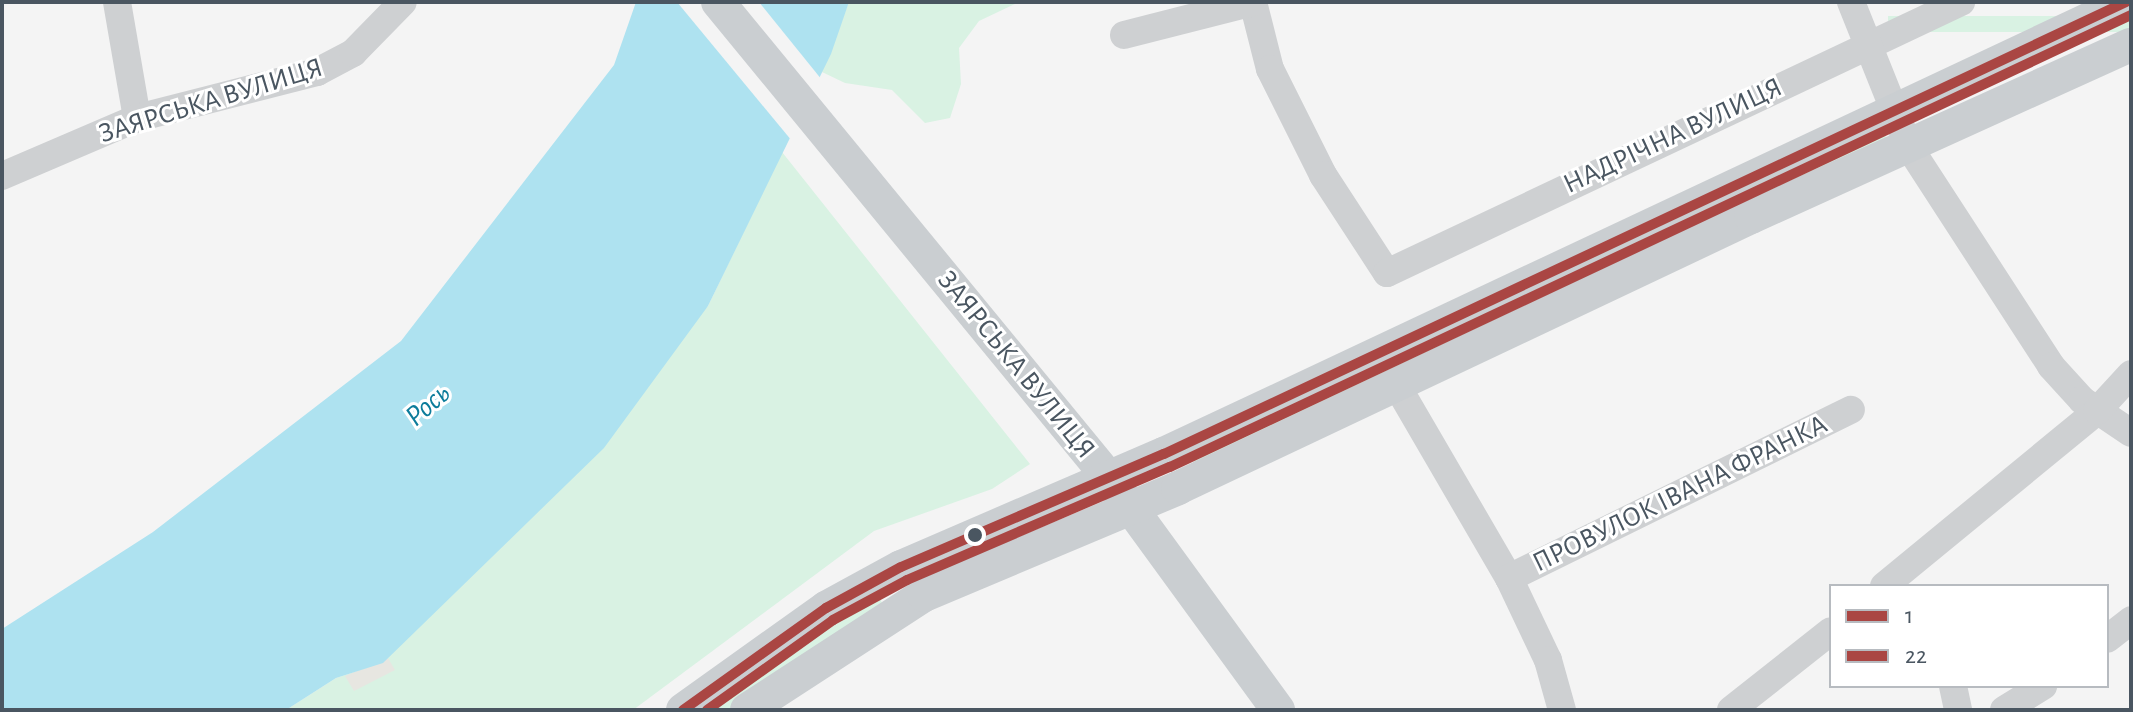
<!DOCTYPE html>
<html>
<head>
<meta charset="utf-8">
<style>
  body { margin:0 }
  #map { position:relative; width:2133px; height:712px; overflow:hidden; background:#f4f4f4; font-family:"Alegreya Sans",sans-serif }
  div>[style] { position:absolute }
  .green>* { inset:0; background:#d9f2e3; transform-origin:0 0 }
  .sand>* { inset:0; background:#e7e6e1 }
  .water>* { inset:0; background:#aee2f0 }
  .pier>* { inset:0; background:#f4f4f4 }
  .minor>* { height:28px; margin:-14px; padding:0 14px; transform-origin:14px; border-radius:14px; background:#ced0d2 }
  .major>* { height:34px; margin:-17px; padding:0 17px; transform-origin:17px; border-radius:17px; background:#caced1 }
  .bus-1>* { height:10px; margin:-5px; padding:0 5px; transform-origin:5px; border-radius:5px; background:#aa4643 }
  .bus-2>* { height:10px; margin:-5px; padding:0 5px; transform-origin:5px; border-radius:5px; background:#aa4643 }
  .dots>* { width:22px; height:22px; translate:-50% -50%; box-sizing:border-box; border:4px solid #fff; border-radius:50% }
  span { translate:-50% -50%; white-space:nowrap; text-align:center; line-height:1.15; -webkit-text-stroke:6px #fff; paint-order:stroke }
  .street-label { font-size:28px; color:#4a5661 }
  .water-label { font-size:30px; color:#0c7c9b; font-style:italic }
  .frame { position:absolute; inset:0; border:4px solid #4a5661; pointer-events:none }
  .legend { position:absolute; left:1829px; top:584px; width:280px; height:104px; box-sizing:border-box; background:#fff; border:2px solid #b7bbc0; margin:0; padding:10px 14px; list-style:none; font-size:24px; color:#4a5661 }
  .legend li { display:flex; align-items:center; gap:16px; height:40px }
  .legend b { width:40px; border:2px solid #b7bbc0 }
</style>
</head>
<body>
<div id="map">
  <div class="green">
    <i style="clip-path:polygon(849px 2px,1019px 2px,979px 21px,959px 48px,961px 84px,950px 118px,925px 123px,892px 90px,845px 83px,822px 72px)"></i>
    <i style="left:2131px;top:16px;width:16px;height:243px;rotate:90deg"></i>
    <i style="clip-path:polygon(1883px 128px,1887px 141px,1194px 463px,1192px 456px)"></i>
    <i style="clip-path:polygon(782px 152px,1030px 464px,992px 489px,874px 531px,633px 710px,286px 710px,336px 678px,383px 663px,708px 306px)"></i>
    <i style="clip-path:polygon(878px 594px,882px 603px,727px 710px,705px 710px)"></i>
  </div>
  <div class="sand">
    <i style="clip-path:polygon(388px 658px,395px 670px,354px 691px,345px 676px)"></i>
  </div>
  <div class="water">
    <i style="clip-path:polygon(636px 2px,849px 2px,831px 54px,708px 306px,604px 448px,383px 663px,336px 678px,286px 710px,2px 710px,2px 629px,153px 532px,401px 341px,614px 65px)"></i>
  </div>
  <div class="pier">
    <i style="clip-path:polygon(677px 2px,759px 2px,822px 80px,792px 141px)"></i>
  </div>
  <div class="minor">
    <i style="left:117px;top:2px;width:118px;rotate:80.2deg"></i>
    <i style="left:1253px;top:2px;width:69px;rotate:75.8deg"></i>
    <i style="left:1270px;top:69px;width:119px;rotate:63.4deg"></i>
    <i style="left:1323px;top:175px;width:117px;rotate:56.9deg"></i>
    <i style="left:1387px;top:273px;width:635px;rotate:-25.27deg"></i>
    <i style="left:1851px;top:2px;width:156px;rotate:68.2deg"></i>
    <i style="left:1909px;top:147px;width:261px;rotate:57deg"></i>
    <i style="left:2051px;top:366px;width:46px;rotate:47.6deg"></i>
    <i style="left:2082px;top:400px;width:59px;rotate:34deg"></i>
    <i style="left:1124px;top:35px;width:133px;rotate:-14.3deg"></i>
    <i style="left:2px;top:176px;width:147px;rotate:-23.2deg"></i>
    <i style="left:137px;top:118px;width:186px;rotate:-14.3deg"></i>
    <i style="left:317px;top:72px;width:41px;rotate:-27.8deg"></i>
    <i style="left:353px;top:53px;width:71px;rotate:-45.6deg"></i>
    <i style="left:1396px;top:384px;width:225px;rotate:59.8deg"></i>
    <i style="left:1509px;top:578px;width:91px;rotate:64.6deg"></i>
    <i style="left:1548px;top:660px;width:52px;rotate:74.4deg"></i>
    <i style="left:1509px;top:578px;width:381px;rotate:-26.2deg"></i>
    <i style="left:1884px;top:586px;width:276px;rotate:-39.4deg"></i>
    <i style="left:2097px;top:411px;width:50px;rotate:-47.4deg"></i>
    <i style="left:2107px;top:639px;width:31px;rotate:-38deg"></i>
    <i style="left:1953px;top:686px;width:25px;rotate:78deg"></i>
    <i style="left:1731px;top:710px;width:127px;rotate:-38.3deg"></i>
    <i style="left:2004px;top:710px;width:46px;rotate:-31.6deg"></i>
  </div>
  <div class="major">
    <i style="left:718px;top:2px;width:616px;rotate:50.6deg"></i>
    <i style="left:1109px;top:478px;width:287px;rotate:53.9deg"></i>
    <i style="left:683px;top:710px;width:176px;rotate:-35.5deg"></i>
    <i style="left:826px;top:608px;width:85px;rotate:-28.7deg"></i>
    <i style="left:901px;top:567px;width:286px;rotate:-23.3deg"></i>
    <i style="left:1164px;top:454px;width:1063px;rotate:-25.17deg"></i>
    <i style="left:747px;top:710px;width:211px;rotate:-33deg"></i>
    <i style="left:924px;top:595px;width:276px;rotate:-22.8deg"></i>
    <i style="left:1178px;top:488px;width:634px;rotate:-25.31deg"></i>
    <i style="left:1751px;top:217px;width:417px;rotate:-24.4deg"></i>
  </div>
  <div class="bus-1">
    <i style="left:683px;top:710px;width:176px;rotate:-35.5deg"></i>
    <i style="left:826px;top:608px;width:85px;rotate:-28.7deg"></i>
    <i style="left:901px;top:567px;width:286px;rotate:-23.3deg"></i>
    <i style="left:1164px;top:454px;width:1063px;rotate:-25.17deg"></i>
  </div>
  <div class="bus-2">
    <i style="left:707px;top:710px;width:155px;rotate:-35.5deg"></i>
    <i style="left:833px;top:620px;width:84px;rotate:-28.4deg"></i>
    <i style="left:907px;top:580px;width:286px;rotate:-23.3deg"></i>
    <i style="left:1170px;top:467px;width:1062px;rotate:-25.19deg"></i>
  </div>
  <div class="dots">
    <i style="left:975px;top:535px;background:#4a5661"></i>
  </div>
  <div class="street-label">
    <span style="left:211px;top:101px;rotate:-17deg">ЗАЯРСЬКА ВУЛИЦЯ</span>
    <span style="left:1673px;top:136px;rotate:-25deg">НАДРІЧНА ВУЛИЦЯ</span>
    <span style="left:1016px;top:365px;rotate:51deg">ЗАЯРСЬКА ВУЛИЦЯ</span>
    <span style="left:1680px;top:494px;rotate:-26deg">ПРОВУЛОК ІВАНА ФРАНКА</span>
  </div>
  <div class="water-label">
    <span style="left:428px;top:405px;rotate:-41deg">Рось</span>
  </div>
  <div class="frame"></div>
  <ul class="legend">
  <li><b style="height:10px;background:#aa4643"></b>1</li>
  <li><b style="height:10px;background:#aa4643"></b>22</li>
  </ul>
</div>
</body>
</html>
